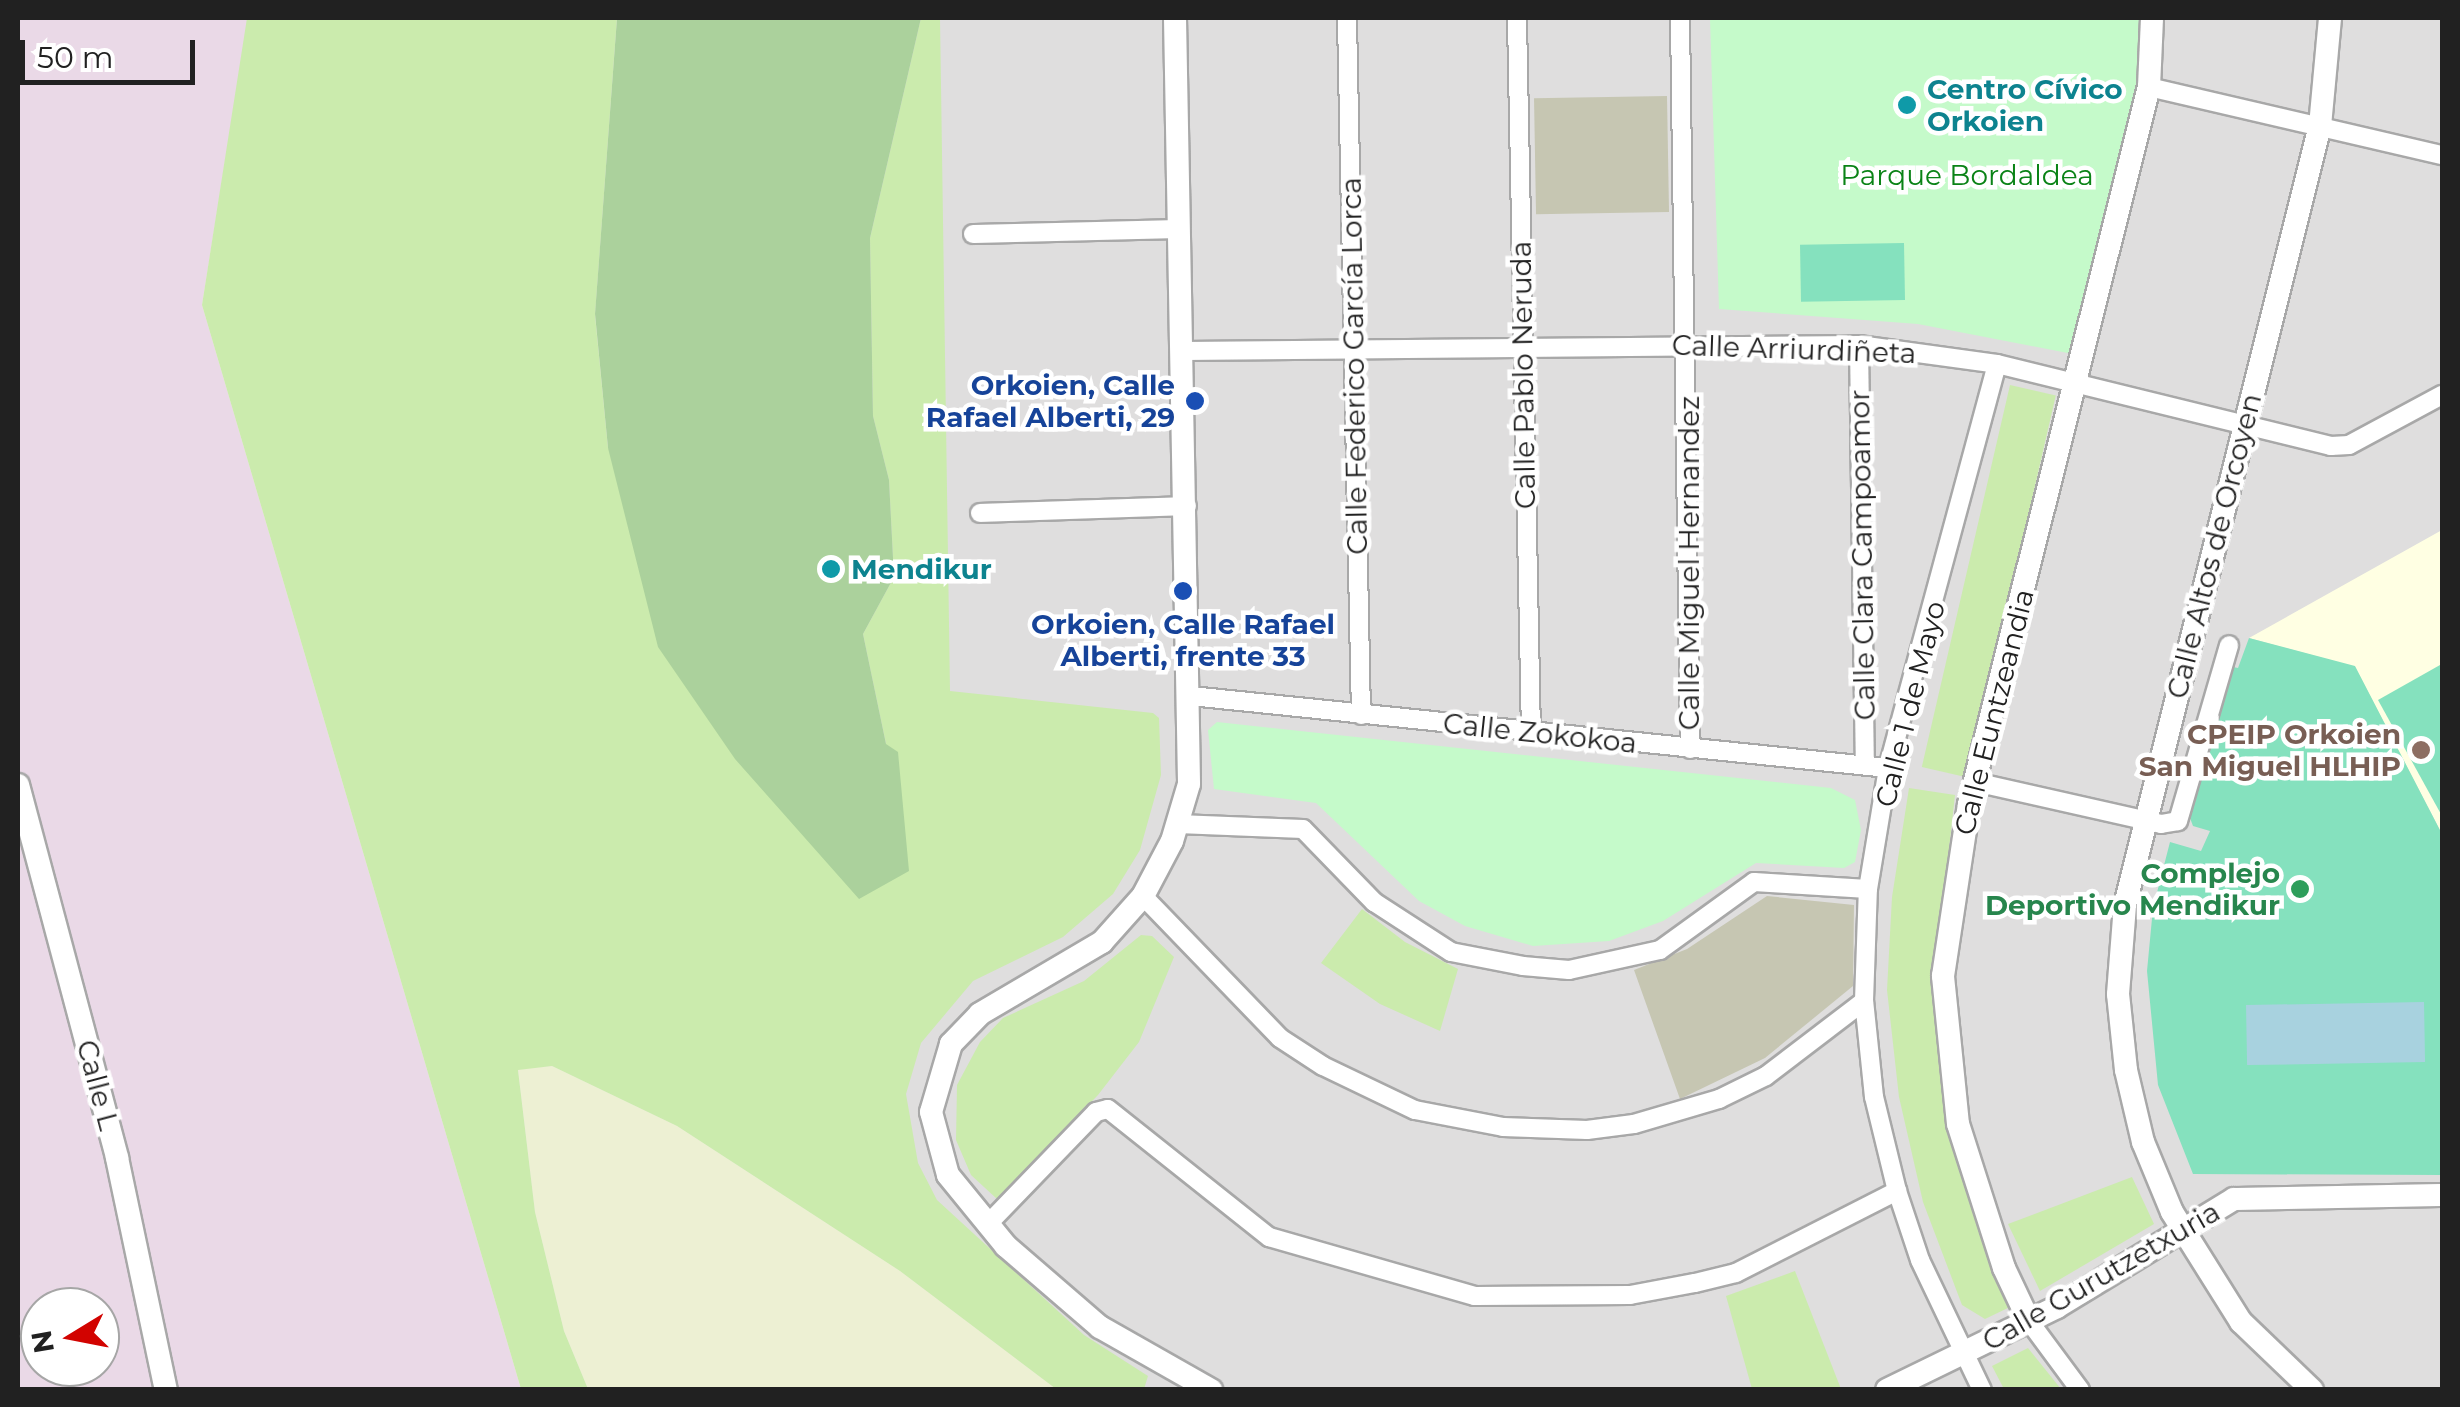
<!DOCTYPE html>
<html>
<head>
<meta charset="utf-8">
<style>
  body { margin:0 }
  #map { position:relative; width:2460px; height:1407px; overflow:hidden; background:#f1eee7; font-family:Montserrat,sans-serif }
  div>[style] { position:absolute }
  .residential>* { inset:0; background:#dfdede }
  .industrial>* { inset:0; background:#ead9e7 }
  .education>* { inset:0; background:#ffffe3 }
  .construction>* { inset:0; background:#c6c6b2; transform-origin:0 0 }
  .farmland>* { inset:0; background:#edf0d3 }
  .grass>* { inset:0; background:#cbebad; transform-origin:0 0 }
  .forest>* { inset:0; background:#abd19c }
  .park>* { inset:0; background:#c5faca }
  .pitch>* { inset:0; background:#85e1be; transform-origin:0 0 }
  .water>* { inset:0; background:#a8d2df; transform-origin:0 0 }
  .roads { filter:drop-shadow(2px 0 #a8a8a8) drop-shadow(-2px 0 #a8a8a8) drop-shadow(0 2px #a8a8a8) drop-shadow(0 -2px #a8a8a8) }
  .minor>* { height:18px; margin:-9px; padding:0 9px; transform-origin:9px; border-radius:9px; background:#fff }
  .tertiary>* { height:22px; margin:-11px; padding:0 11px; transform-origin:11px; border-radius:11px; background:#fff }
  .dots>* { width:28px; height:28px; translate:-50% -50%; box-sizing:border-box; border:5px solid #fff; border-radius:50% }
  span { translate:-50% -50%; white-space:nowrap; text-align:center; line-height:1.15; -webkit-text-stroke:9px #fff; paint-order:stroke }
  .culture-label { font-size:28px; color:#0d838f; font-weight:700 }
  .left { translate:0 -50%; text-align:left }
  .park-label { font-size:28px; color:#0a8316 }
  .street-label { font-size:28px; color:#212121 }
  .transit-label { font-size:28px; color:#164399; font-weight:700 }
  .right { translate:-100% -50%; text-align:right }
  .education-label { font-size:28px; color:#785e54; font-weight:700 }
  .leisure-label { font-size:28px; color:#27864d; font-weight:700 }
  .frame { position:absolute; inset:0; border:20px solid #212121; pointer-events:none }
  .north { position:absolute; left:20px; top:1287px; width:100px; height:100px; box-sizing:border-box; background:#fff; border:2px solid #a6a6a6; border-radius:50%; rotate:260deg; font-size:28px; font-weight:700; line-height:40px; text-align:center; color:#212121 }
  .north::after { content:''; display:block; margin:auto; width:35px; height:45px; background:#d20300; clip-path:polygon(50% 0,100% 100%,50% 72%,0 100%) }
  .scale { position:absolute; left:20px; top:40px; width:175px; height:45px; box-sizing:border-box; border:5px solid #212121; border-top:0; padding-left:12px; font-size:30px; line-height:35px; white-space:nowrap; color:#212121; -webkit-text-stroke:8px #fff; paint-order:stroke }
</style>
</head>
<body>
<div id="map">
  <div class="residential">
    <i style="clip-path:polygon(715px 18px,2442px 18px,2442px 1389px,1068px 1389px,878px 1237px)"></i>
  </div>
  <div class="industrial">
    <i style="clip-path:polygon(evenodd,18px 18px,248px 18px,202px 305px,521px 1389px,18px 1389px,18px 18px,40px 1307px,100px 1307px,100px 1367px,40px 1367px,40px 1307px)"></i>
  </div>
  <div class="education">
    <i style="clip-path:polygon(2442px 530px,2442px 834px,2355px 667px,2249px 638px)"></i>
  </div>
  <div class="construction">
    <i style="left:1667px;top:96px;width:116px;height:133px;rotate:89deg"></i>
    <i style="clip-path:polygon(1767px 896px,1854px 905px,1853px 986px,1765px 1058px,1680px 1099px,1634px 970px,1687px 949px)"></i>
  </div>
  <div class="farmland">
    <i style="clip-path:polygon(552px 1066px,677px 1126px,900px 1271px,1056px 1389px,588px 1389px,564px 1331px,535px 1212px,518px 1069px)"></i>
  </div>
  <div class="grass">
    <i style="clip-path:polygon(247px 18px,617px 18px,595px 315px,608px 448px,886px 744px,863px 634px,894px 577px,889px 480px,873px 416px,870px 238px,921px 18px,940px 18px,950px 691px,1153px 713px,1159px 718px,1161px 775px,1140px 850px,1113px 894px,1063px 937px,973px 981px,921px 1043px,906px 1094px,918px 1163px,937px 1200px,1084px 1335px,1148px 1376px,1144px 1389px,1056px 1389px,900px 1271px,677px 1126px,552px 1066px,518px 1070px,535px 1212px,564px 1331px,588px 1389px,521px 1389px,202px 305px)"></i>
    <i style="left:2010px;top:385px;width:47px;height:392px;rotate:13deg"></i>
    <i style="clip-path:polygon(1909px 788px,1955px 795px,1933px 994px,2010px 1307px,1985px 1319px,1962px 1305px,1923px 1202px,1899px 1097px,1887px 990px,1892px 897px)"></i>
    <i style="clip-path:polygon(1362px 909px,1405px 942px,1458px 969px,1440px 1031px,1380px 1004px,1321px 963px)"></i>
    <i style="clip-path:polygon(1141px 935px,1152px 936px,1174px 957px,1139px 1042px,1098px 1095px,997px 1199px,971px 1175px,956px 1140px,957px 1085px,980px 1042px,1003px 1018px,1084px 981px)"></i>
    <i style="clip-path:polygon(2132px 1177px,2154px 1224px,2040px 1291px,2008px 1224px)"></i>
    <i style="clip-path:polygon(1795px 1271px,1841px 1389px,1752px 1389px,1726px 1296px)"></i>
    <i style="clip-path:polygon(2028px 1348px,2061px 1389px,2004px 1389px,1992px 1366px)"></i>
  </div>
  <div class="forest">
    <i style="clip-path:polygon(617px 18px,921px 18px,870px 238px,873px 416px,889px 480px,894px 577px,863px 634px,886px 744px,898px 752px,909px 871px,859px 899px,735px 759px,658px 647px,608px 448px,595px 314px)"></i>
  </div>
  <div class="park">
    <i style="clip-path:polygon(1710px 18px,2152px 18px,2149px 87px,2083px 356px,1918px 324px,1719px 309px)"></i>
    <i style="clip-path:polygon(1217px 722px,1831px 788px,1855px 800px,1861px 830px,1855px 862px,1844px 868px,1756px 863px,1663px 921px,1609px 941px,1533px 946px,1465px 926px,1419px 901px,1316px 803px,1214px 789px,1208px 730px)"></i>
  </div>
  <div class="pitch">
    <i style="left:1904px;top:243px;width:57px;height:104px;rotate:89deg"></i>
    <i style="clip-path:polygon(2249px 638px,2355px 666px,2442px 834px,2442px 1175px,2193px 1174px,2158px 1085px,2147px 971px,2153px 908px,2170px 842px,2201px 851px,2210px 831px,2193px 826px,2190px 818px,2228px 666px,2238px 668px)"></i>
    <i style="clip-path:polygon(2440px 665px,2442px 669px,2442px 816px,2378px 700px)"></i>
  </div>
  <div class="water">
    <i style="left:2424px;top:1002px;width:60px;height:178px;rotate:89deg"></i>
  </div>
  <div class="roads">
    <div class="minor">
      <i style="left:1347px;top:18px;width:697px;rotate:88.85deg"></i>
      <i style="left:1517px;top:18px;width:715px;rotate:88.88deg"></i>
      <i style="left:1680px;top:18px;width:731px;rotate:89.22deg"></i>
      <i style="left:2149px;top:87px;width:301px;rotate:13.1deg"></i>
      <i style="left:973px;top:234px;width:207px;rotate:-1.4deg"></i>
      <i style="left:1859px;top:345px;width:420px;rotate:89.2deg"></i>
      <i style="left:1183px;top:351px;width:676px;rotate:-0.51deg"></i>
      <i style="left:1859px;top:345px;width:139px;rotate:7.8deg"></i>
      <i style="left:1997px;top:364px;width:344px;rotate:13.8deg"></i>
      <i style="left:2331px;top:446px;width:18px;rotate:-3deg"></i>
      <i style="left:2349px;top:445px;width:106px;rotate:-28.3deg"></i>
      <i style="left:980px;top:513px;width:207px;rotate:-1.9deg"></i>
      <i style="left:1191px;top:696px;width:701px;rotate:5.9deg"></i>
      <i style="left:1975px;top:782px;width:191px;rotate:12.7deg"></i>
      <i style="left:2161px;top:824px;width:17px;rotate:-10deg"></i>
      <i style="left:2178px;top:821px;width:183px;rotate:-73.8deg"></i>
      <i style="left:1178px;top:824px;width:125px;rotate:2.3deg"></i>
      <i style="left:1303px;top:829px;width:102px;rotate:45.8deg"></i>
      <i style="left:1374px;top:902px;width:92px;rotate:33deg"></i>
      <i style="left:1451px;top:952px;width:73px;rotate:11deg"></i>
      <i style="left:1523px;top:966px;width:46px;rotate:5deg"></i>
      <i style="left:1569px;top:970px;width:93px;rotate:-12.4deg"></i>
      <i style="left:1660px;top:950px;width:116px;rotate:-35.9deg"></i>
      <i style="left:1754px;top:882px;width:114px;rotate:3.5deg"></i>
      <i style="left:1143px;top:896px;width:197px;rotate:46deg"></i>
      <i style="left:1280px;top:1038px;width:51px;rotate:33.1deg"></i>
      <i style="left:1323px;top:1066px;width:102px;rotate:25.6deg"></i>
      <i style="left:1415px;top:1110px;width:90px;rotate:10.9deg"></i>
      <i style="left:1503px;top:1127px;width:84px;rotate:2deg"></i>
      <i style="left:1587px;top:1130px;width:47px;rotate:-7.3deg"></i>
      <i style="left:1634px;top:1124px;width:89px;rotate:-16.4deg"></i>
      <i style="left:1719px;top:1099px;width:52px;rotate:-26.1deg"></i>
      <i style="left:1766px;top:1076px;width:123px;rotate:-37.4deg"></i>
      <i style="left:987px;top:1225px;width:157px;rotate:-46deg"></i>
      <i style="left:1096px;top:1112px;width:12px;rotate:-14deg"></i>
      <i style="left:1108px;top:1109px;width:206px;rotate:38.5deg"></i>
      <i style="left:1269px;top:1237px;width:214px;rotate:16deg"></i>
      <i style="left:1475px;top:1296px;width:155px;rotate:-0.4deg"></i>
      <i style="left:1630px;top:1295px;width:66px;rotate:-10.5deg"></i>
      <i style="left:1695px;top:1283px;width:42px;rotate:-13.7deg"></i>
      <i style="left:1736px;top:1273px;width:181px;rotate:-27deg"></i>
      <i style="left:2029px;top:1321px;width:86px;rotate:53.5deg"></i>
      <i style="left:1982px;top:1390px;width:144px;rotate:-115.5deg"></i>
      <i style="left:1920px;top:1260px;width:73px;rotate:-108.4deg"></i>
      <i style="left:1897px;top:1191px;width:97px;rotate:-103.7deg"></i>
      <i style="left:1874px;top:1097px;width:97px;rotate:-95.9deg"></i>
      <i style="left:1864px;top:1001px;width:112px;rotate:-88deg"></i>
      <i style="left:1868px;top:889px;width:123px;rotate:-80.6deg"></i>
      <i style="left:1888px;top:768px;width:418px;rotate:-74.9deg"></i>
    </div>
    <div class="tertiary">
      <i style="left:1175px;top:18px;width:766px;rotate:88.95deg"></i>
      <i style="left:1189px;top:784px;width:59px;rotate:106.6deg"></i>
      <i style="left:1172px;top:841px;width:62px;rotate:117.8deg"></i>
      <i style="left:1143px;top:896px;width:62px;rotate:131.7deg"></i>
      <i style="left:1102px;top:942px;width:142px;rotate:149.5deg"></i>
      <i style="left:980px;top:1014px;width:42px;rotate:134deg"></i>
      <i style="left:951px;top:1044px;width:71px;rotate:106.4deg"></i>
      <i style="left:931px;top:1112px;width:65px;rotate:74.9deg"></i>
      <i style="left:948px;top:1175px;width:92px;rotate:50.8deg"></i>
      <i style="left:1006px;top:1246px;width:124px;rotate:40.8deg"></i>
      <i style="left:1100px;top:1327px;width:128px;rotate:29.6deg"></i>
      <i style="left:18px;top:785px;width:386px;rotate:75.1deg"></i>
      <i style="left:117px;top:1158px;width:237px;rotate:78.1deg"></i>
      <i style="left:2029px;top:1321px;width:59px;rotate:-115.3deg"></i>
      <i style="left:2004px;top:1268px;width:151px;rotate:-107.7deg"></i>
      <i style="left:1958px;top:1124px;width:149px;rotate:-95.8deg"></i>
      <i style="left:1943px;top:976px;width:174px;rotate:-81.4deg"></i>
      <i style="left:1969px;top:804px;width:739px;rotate:-75.91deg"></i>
      <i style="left:2149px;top:87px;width:69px;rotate:-87.5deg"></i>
      <i style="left:1887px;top:1390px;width:189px;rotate:-26deg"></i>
      <i style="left:2057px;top:1307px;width:207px;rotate:-31.4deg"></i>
      <i style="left:2234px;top:1199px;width:208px;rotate:-1.1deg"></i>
      <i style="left:2312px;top:1390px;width:98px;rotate:-136.2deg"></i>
      <i style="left:2241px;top:1322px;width:130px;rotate:-122.1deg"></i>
      <i style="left:2172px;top:1212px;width:76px;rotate:-112.5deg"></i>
      <i style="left:2143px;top:1142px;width:74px;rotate:-103.3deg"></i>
      <i style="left:2126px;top:1070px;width:76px;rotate:-96deg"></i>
      <i style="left:2118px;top:994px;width:89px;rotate:-85.5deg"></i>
      <i style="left:2125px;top:905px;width:803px;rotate:-75.95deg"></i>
      <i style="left:2320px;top:126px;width:108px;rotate:-84.7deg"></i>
    </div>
  </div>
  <div class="dots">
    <i style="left:1907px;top:105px;background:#0f9aa8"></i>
    <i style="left:1195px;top:401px;background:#1a4fb4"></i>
    <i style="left:831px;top:569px;background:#0f9aa8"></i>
    <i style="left:1183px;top:591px;background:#1a4fb4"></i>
    <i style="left:2421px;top:750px;background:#8d6e63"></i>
    <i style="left:2300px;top:889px;background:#2e9e5b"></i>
  </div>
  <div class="culture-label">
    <span class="left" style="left:1927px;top:105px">Centro Cívico<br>Orkoien</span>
    <span class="left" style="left:851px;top:569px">Mendikur</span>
  </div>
  <div class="park-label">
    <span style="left:1967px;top:175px">Parque Bordaldea</span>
  </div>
  <div class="street-label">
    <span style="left:1794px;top:349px;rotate:2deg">Calle Arriurdiñeta</span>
    <span style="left:1354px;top:366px;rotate:-91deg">Calle Federico García Lorca</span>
    <span style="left:1523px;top:375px;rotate:-91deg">Calle Pablo Neruda</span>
    <span style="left:2214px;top:546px;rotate:-76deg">Calle Altos de Orcoyen</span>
    <span style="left:1862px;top:555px;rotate:-91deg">Calle Clara Campoamor</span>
    <span style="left:1689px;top:563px;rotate:-90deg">Calle Miguel Hernandez</span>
    <span style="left:1910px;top:704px;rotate:-76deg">Calle 1 de Mayo</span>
    <span style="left:1994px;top:712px;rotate:-76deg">Calle Euntzeandia</span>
    <span style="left:1540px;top:733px;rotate:6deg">Calle Zokokoa</span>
    <span style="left:98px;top:1085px;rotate:75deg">Calle L</span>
    <span style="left:2101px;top:1276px;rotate:-30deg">Calle Gurutzetxuria</span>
  </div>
  <div class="transit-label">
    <span class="right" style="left:1175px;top:401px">Orkoien, Calle<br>Rafael Alberti, 29</span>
    <span style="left:1183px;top:640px">Orkoien, Calle Rafael<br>Alberti, frente 33</span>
  </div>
  <div class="education-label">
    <span class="right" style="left:2401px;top:750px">CPEIP Orkoien<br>San Miguel HLHIP</span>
  </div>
  <div class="leisure-label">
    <span class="right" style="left:2280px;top:889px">Complejo<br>Deportivo Mendikur</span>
  </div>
  <div class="frame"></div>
  <div class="north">N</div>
  <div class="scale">50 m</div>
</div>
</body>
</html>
